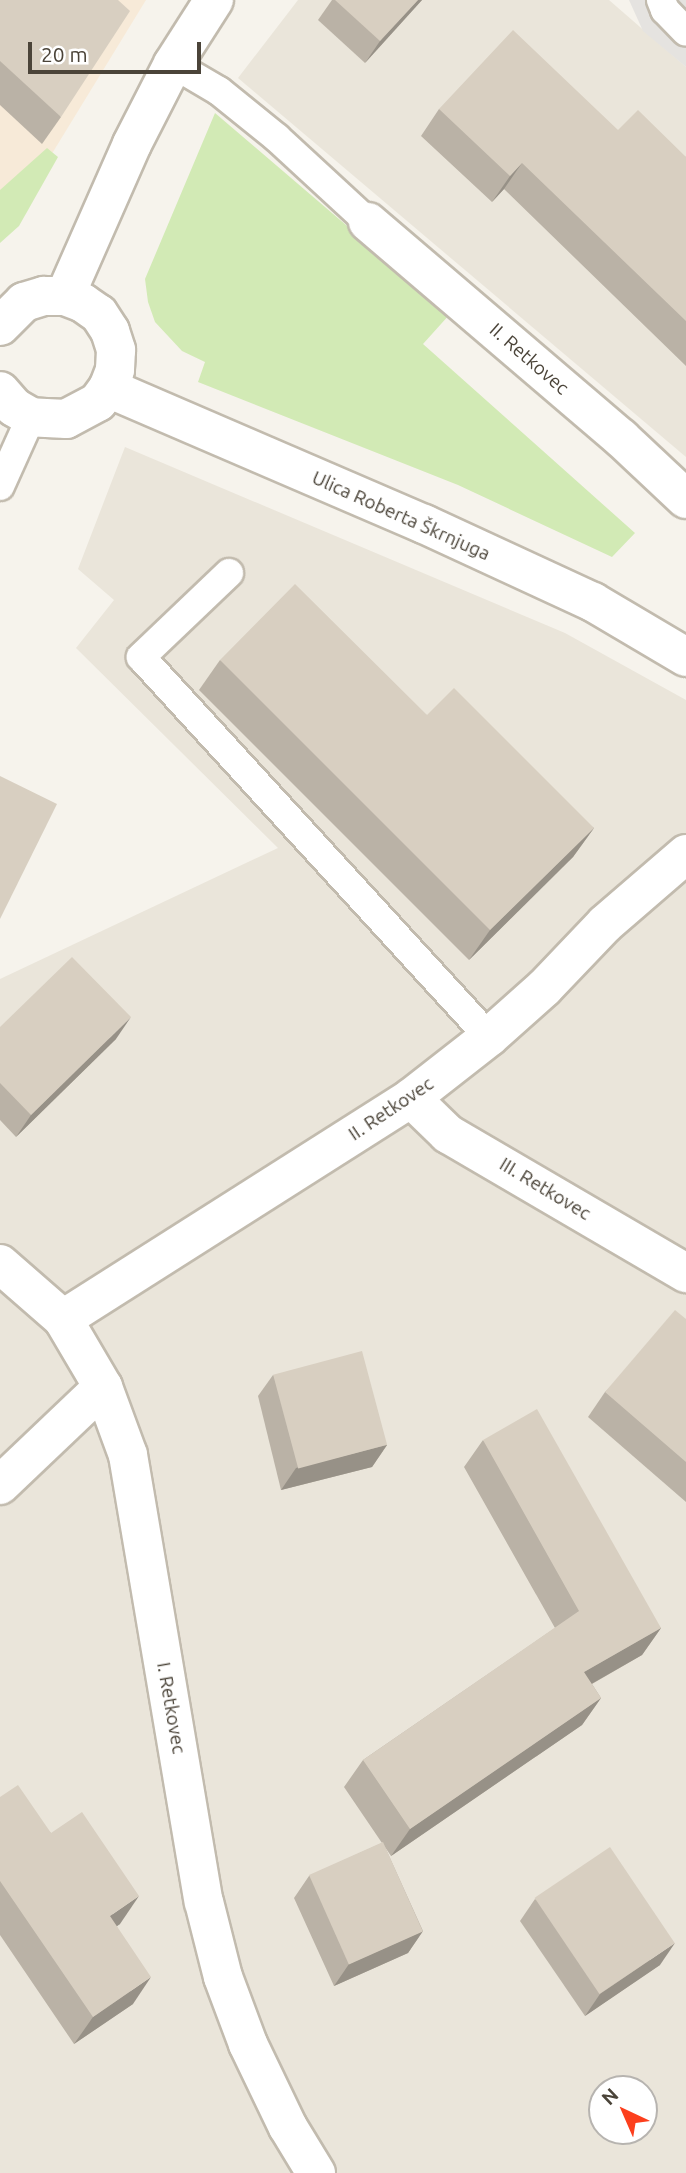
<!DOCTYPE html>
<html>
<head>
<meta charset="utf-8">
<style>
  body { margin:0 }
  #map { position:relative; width:686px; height:2173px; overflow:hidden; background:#f6f3ec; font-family:Ubuntu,sans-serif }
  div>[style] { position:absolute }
  .residential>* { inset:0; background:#eae5da }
  .commercial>* { inset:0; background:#f7ead8 }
  .green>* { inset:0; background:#d2eab5 }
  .parking>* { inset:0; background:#e5e3e0 }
  .roads { filter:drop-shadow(2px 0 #c2bbae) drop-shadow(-2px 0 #c2bbae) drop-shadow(0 2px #c2bbae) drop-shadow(0 -2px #c2bbae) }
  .lane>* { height:28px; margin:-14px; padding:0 14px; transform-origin:14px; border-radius:14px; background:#fff }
  .street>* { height:38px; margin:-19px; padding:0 19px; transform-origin:19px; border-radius:19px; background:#fff }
  .wall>* { inset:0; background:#bab2a6 }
  .shaded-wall>* { inset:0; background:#979187 }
  .building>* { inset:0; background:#d8cfc1; transform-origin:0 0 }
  span { translate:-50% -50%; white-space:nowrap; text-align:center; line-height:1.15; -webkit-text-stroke:7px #fff; paint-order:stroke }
  .street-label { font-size:19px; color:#4b4439 }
  .north { position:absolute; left:588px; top:2075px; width:70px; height:70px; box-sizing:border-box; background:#fff; border:2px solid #b7b4b0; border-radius:50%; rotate:316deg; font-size:19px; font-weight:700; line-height:28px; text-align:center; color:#4b4439 }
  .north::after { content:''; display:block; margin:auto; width:24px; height:32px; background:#fc3f1d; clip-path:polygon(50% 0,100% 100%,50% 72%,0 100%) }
  .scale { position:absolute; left:28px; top:42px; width:173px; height:32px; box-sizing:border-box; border:4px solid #4b4439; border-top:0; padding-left:9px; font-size:21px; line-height:24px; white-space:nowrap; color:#4b4439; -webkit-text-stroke:5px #fff; paint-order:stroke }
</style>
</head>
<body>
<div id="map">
  <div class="residential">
    <i style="clip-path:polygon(298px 0,609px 0,686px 67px,686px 457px,238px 78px)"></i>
    <i style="clip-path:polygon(evenodd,125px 447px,565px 633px,686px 700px,686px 2173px,0 2173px,0 979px,278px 848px,76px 648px,114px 600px,78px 569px,125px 447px,602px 2089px,644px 2089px,644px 2131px,602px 2131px,602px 2089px)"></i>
  </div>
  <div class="commercial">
    <i style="clip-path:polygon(0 0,146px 0,45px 165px,0 205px)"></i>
  </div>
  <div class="green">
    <i style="clip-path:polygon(215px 113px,450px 314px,423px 344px,635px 533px,612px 557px,458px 485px,198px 382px,205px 362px,182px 351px,155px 322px,148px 302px,145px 279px)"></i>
    <i style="clip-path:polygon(47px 148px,58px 157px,19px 226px,0 243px,0 190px)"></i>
  </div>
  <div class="parking">
    <i style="clip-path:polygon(629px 0,686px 0,686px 67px,643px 31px)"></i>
  </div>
  <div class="roads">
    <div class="lane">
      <i style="left:661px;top:0;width:11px;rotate:68deg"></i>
      <i style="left:665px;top:10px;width:30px;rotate:46deg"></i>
      <i style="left:173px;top:64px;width:53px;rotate:30.4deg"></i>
      <i style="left:219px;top:91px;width:75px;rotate:39deg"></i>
      <i style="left:277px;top:138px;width:124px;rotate:42.7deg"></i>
      <i style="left:0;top:486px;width:76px;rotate:-65.8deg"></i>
      <i style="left:229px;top:573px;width:122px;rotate:136.3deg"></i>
      <i style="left:141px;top:657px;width:515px;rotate:47.52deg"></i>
    </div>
    <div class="street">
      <i style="left:368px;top:222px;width:333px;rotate:40.5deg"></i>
      <i style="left:621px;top:438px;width:89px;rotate:43.2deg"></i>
      <i style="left:65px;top:296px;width:166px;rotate:-66.2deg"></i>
      <i style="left:132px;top:144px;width:90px;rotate:-62.9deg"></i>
      <i style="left:173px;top:64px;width:76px;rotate:-57.4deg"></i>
      <i style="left:0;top:326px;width:34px;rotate:-45deg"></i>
      <i style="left:24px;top:302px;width:21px;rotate:-17deg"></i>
      <i style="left:44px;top:296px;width:21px"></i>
      <i style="left:65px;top:296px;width:19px;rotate:21deg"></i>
      <i style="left:83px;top:303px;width:19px;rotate:35deg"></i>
      <i style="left:99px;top:314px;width:20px;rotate:57deg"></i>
      <i style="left:110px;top:331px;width:20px;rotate:72deg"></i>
      <i style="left:116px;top:350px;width:20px;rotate:93deg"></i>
      <i style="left:115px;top:370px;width:19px;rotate:111deg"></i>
      <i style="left:108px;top:388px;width:17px;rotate:126deg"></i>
      <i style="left:98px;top:402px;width:36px;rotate:152deg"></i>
      <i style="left:66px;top:419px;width:35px;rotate:-177deg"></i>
      <i style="left:31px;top:417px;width:20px;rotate:-150deg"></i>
      <i style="left:14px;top:407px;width:21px;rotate:-131deg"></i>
      <i style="left:108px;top:388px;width:344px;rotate:23.3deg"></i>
      <i style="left:424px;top:524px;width:186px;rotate:24.8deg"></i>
      <i style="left:593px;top:602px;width:108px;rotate:30.6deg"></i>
      <i style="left:411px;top:1098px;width:52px;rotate:44.2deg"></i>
      <i style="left:448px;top:1134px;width:276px;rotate:30.3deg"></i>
      <i style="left:0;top:1264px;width:84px;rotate:41.1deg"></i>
      <i style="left:63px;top:1319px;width:79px;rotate:59.5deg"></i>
      <i style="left:103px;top:1387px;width:72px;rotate:69.8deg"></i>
      <i style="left:128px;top:1455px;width:453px;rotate:80.4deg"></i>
      <i style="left:204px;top:1902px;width:77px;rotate:75.8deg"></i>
      <i style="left:223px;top:1977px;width:72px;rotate:69.5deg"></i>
      <i style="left:248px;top:2044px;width:92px;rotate:64.3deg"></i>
      <i style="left:288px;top:2127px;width:54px;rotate:58.7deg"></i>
      <i style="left:63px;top:1319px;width:412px;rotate:-32.4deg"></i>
      <i style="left:411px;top:1098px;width:99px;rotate:-38deg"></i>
      <i style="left:489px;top:1037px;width:74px;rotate:-41.7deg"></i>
      <i style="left:544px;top:988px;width:88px;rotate:-46.4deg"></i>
      <i style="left:605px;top:924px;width:107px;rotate:-40.8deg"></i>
      <i style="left:0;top:1485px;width:142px;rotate:-43.6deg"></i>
    </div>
  </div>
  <div class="wall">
    <i style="clip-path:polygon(0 0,61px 117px,42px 144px,0 105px)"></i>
    <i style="clip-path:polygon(332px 0,422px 0,365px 63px,318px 20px)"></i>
    <i style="clip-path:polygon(439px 109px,618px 130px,686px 157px,686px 366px,504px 189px,492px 202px,421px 136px)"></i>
    <i style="clip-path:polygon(220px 660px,427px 715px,594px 828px,573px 857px,469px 960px,199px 690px)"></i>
    <i style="clip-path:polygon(0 1027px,116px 1039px,16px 1137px,0 1120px)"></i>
    <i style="clip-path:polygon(686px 1319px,686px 1502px,588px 1417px,605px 1392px)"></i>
    <i style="clip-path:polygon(273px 1375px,387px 1445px,372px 1467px,281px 1490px,258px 1396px)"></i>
    <i style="clip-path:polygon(483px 1440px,661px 1628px,642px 1655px,592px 1684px,601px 1698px,582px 1725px,391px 1856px,385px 1847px,423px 1931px,408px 1953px,334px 1986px,294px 1898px,309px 1876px,382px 1843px,344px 1787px,363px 1760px,555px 1628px,464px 1467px)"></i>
    <i style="clip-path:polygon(0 1797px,51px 1833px,120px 1924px,117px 1926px,133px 2004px,74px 2044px,0 1935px)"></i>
    <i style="clip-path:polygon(535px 1899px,660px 1965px,585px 2016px,520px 1921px)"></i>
  </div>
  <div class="shaded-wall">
    <i style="clip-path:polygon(418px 0,422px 0,365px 63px,380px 41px)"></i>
    <i style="clip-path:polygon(522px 163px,504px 189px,492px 202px,510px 176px)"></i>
    <i style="clip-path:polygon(594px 828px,573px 857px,469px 960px,490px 930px)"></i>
    <i style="clip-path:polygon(131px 1017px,116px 1039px,16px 1137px,31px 1115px)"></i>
    <i style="clip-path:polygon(387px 1445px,372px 1467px,281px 1490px,296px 1468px)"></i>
    <i style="clip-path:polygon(661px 1628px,642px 1655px,565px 1699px,584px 1672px)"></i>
    <i style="clip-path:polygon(601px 1698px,582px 1725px,391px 1856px,410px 1829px)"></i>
    <i style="clip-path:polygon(139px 1896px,120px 1924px,92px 1943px,110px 1916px)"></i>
    <i style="clip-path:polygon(423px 1931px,408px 1953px,334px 1986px,349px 1964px)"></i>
    <i style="clip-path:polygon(675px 1943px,660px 1965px,585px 2016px,600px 1994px)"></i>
    <i style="clip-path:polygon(151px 1977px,133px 2004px,74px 2044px,93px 2017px)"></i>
  </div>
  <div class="building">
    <i style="clip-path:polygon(0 0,118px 0,130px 11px,61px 117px,0 61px)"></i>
    <i style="clip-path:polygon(335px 0,418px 0,380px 41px)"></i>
    <i style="clip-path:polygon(513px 30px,618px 130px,638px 110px,686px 157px,686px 321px,522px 163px,510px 176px,439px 109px)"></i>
    <i style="clip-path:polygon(295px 584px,427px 715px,454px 688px,594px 828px,490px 930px,220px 660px)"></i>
    <i style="clip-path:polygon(0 776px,57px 804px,0 919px)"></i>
    <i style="clip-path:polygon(72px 957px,131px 1017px,31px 1115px,0 1083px,0 1027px)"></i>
    <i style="clip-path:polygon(675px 1310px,686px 1319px,686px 1462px,605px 1392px)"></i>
    <i style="left:362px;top:1351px;width:97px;height:92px;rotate:75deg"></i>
    <i style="clip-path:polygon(537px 1409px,661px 1628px,584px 1672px,601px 1698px,410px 1829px,363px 1760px,579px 1611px,483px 1440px)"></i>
    <i style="clip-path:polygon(18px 1785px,51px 1833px,82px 1812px,139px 1896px,110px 1916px,151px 1977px,93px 2017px,0 1881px,0 1797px)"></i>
    <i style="left:383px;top:1842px;width:98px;height:81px;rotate:66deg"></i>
    <i style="left:610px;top:1847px;width:116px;height:91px;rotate:56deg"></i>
  </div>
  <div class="street-label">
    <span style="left:529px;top:359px;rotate:41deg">II. Retkovec</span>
    <span style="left:401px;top:516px;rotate:24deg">Ulica Roberta Škrnjuga</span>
    <span style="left:391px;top:1109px;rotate:-34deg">II. Retkovec</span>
    <span style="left:545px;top:1189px;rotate:31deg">III. Retkovec</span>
    <span style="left:171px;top:1708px;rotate:80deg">I. Retkovec</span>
  </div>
  <div class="north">N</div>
  <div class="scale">20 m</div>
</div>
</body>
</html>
